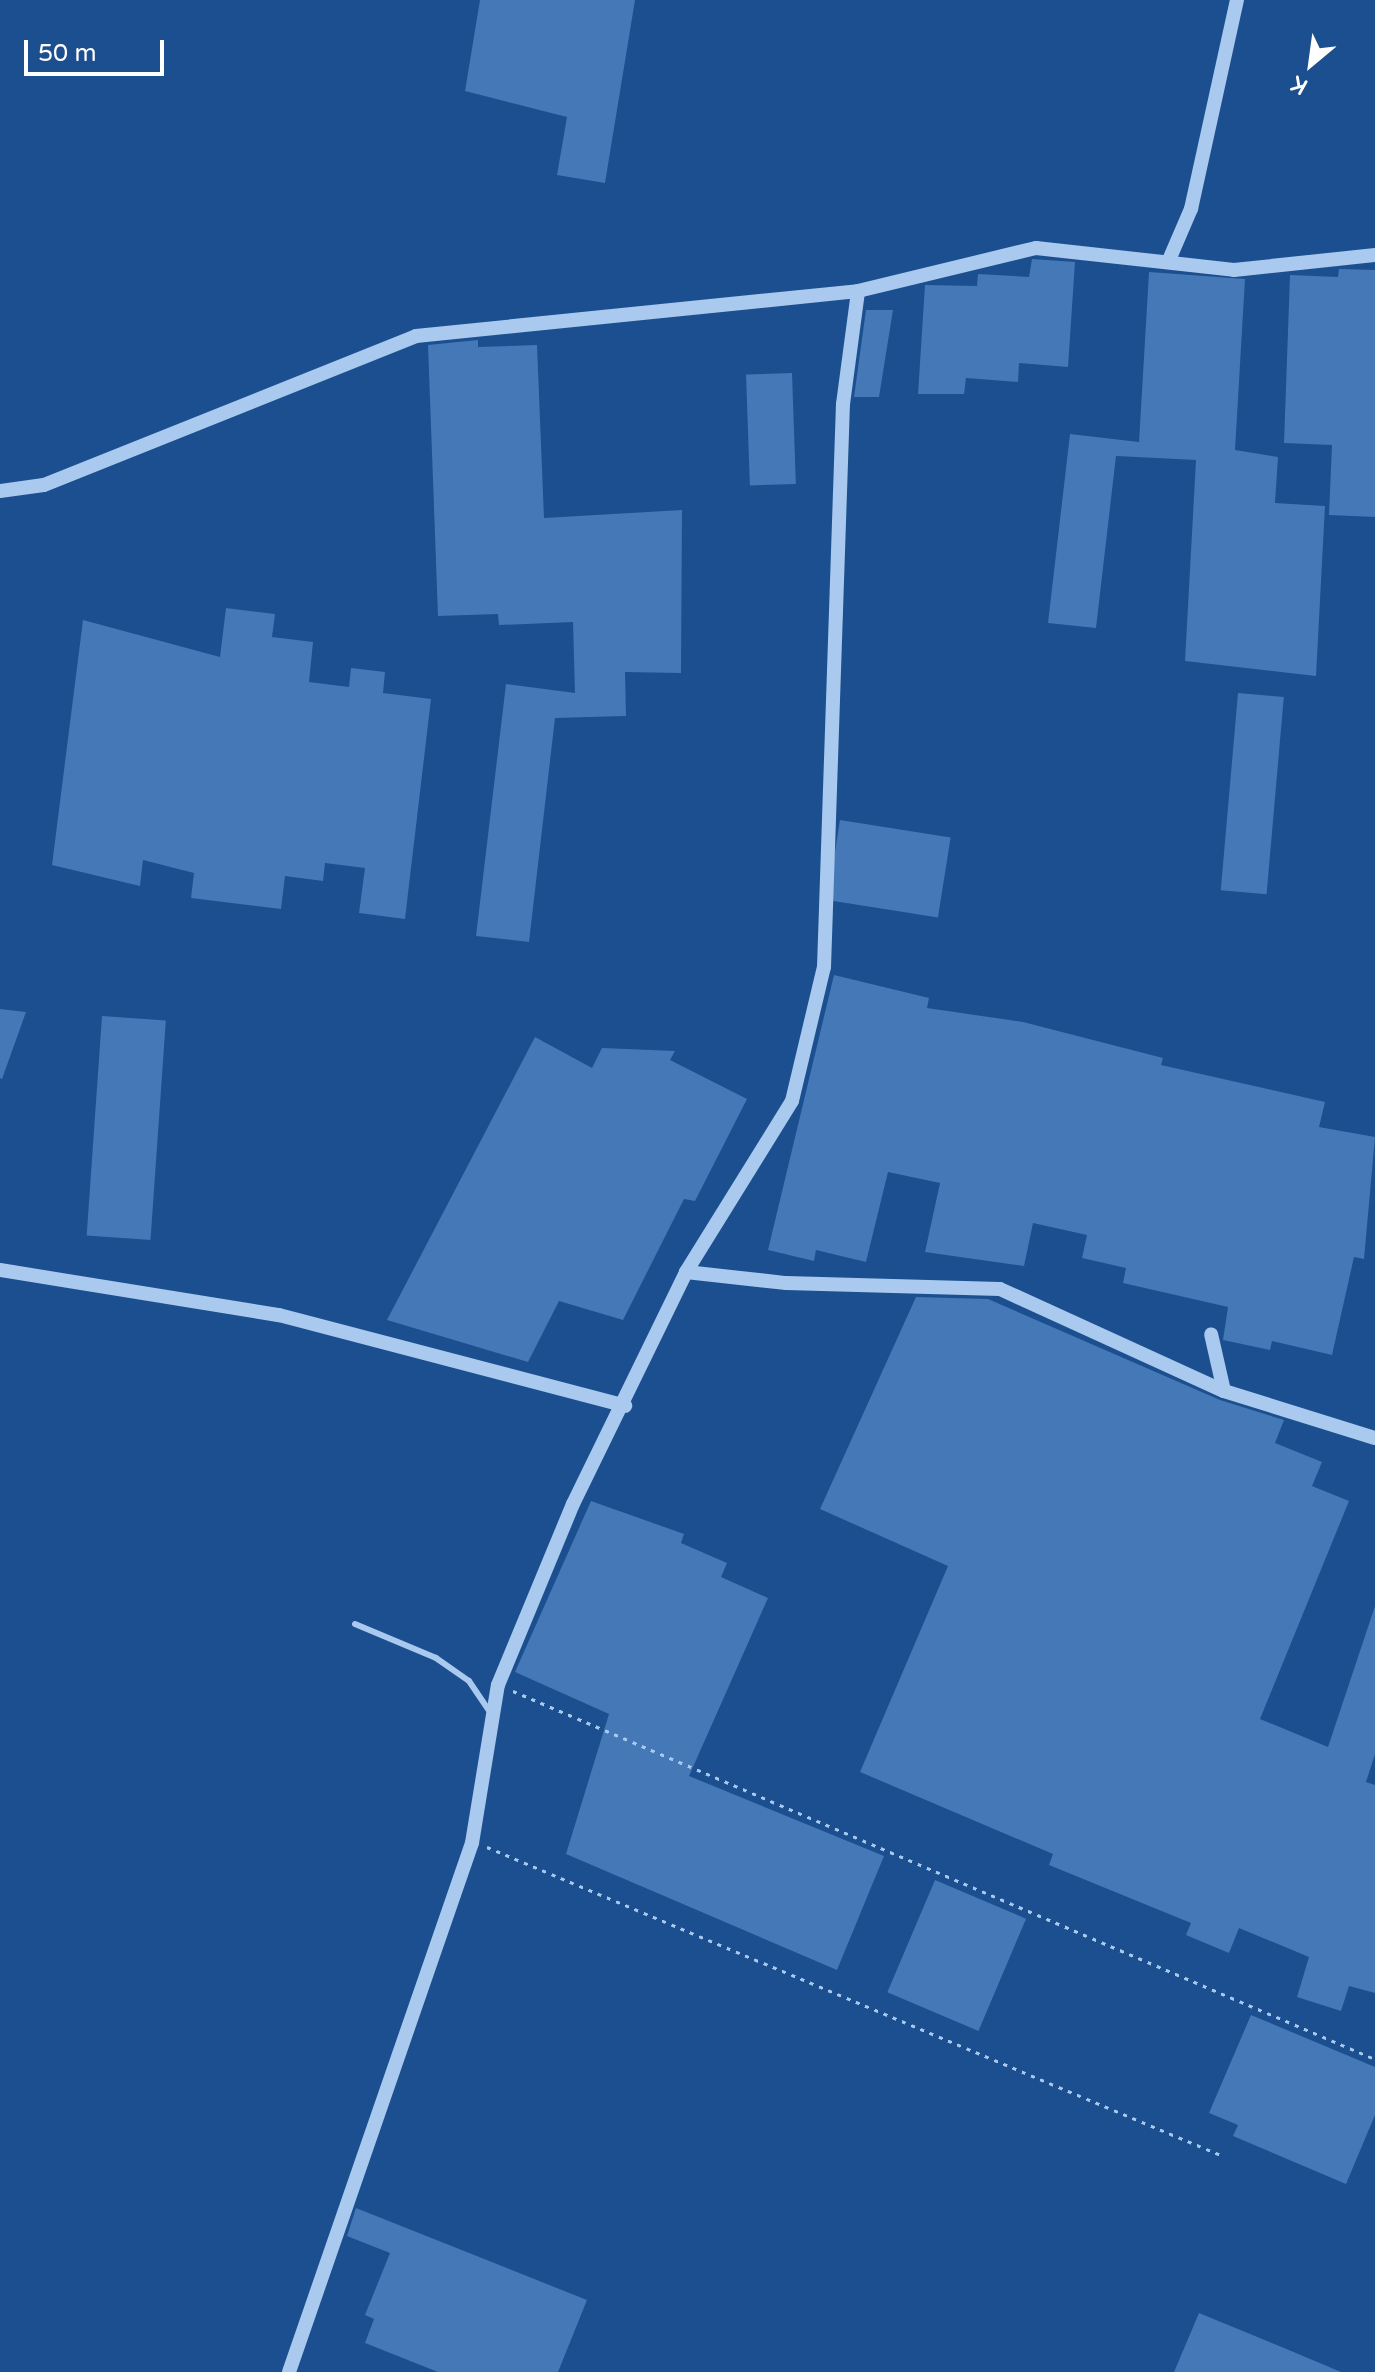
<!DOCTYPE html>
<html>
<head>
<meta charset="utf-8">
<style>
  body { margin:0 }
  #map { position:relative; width:1375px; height:2372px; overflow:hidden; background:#1b4f8f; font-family:"Varela Round",sans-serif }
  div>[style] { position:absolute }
  .building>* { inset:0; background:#4478b7; transform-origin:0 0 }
  .path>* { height:3px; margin-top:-1.5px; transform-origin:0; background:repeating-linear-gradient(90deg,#a9c9ee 0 4px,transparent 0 10px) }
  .service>* { height:6px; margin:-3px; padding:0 3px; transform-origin:3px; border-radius:3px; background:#a9c9ee }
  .tertiary>* { height:14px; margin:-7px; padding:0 7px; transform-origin:7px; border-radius:7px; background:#a9c9ee }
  span { translate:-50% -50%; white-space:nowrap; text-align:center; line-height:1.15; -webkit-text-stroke:6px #1b4f8f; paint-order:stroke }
  .north { position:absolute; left:1271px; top:24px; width:80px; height:80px; -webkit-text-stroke:6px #1b4f8f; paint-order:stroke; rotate:209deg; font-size:22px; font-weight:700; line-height:32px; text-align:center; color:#fff }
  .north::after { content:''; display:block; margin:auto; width:28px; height:36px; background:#fff; clip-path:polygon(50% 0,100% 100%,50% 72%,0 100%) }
  .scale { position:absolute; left:24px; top:40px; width:140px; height:36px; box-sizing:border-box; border:4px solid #fff; border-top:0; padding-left:10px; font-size:24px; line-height:28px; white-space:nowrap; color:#fff; -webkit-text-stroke:6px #1b4f8f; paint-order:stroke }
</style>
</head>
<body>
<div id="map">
  <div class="building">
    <i style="clip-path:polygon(480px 0,635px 0,605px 183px,557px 175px,567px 117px,465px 91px)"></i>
    <i style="clip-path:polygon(1032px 259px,1075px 262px,1068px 367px,1019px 363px,1018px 382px,966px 378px,964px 394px,918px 394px,925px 285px,977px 286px,978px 274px,1029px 277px)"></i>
    <i style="clip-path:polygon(1339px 269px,1375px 270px,1375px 517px,1329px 515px,1332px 445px,1284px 443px,1290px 275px,1338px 277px)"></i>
    <i style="clip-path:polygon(1149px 272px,1245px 279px,1235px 450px,1278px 457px,1275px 503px,1325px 506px,1316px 676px,1185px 661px,1196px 460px,1116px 456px,1096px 628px,1048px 623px,1070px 434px,1139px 442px)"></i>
    <i style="clip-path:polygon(866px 310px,893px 310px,879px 397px,854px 397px)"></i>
    <i style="clip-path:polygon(478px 340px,478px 347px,537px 345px,544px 518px,682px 510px,681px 673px,625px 672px,626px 716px,555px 718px,529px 942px,476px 936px,506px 684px,575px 693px,573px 622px,499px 625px,498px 614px,438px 616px,428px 345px)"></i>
    <i style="left:792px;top:373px;width:111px;height:46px;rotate:88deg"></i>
    <i style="clip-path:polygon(226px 608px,275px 614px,272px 637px,313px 642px,309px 682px,349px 687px,351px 668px,385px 672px,383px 693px,431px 699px,405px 919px,359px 913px,365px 868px,325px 863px,323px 881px,285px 876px,281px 909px,191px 898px,194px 873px,143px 860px,140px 886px,52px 865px,83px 620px,220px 657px)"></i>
    <i style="left:1238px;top:693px;width:46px;height:198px;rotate:5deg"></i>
    <i style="left:840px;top:820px;width:112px;height:81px;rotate:9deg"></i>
    <i style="clip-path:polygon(834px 975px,929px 998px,927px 1008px,1023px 1022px,1163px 1058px,1161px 1065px,1325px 1102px,1319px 1127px,1375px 1137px,1364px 1259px,1354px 1257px,1332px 1355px,1272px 1341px,1270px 1350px,1223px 1340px,1228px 1307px,1123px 1283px,1126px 1268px,1082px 1258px,1087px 1235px,1033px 1223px,1024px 1266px,925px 1252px,940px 1183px,888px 1172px,866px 1262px,816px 1250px,814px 1261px,768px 1250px)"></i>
    <i style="clip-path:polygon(0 1009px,26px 1012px,2px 1079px,0 1078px)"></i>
    <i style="left:102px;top:1016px;width:64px;height:220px;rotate:4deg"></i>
    <i style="clip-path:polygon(535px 1037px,592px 1068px,602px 1048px,675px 1051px,670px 1060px,747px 1099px,695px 1201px,684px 1199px,623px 1320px,559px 1301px,528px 1362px,387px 1320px)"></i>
    <i style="clip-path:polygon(916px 1297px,988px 1299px,1220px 1400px,1284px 1420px,1275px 1443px,1322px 1462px,1312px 1486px,1349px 1501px,1260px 1719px,1328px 1747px,1375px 1606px,1375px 1754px,1366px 1782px,1375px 1785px,1375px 1993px,1349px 1986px,1341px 2011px,1297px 1997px,1309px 1957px,1239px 1928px,1229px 1953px,1186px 1935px,1191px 1923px,1049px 1865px,1053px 1854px,860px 1772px,948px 1566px,820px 1509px)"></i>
    <i style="clip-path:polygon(591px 1501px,684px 1534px,681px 1543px,727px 1563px,721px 1577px,768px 1598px,689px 1776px,884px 1856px,837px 1970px,566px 1854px,609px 1714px,515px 1672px)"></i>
    <i style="left:935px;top:1880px;width:99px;height:122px;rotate:23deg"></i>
    <i style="clip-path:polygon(1251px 2015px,1375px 2067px,1375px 2115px,1346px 2184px,1233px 2136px,1238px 2125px,1209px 2113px)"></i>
    <i style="clip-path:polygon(356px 2208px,587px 2300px,558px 2372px,438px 2372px,365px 2343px,374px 2319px,365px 2315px,390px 2253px,347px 2236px)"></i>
    <i style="clip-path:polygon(1199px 2313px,1296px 2353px,1341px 2372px,1174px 2372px)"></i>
  </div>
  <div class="path">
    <i style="left:513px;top:1691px;width:937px;rotate:23.12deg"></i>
    <i style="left:487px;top:1847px;width:798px;rotate:22.77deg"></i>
  </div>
  <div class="service">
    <i style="left:355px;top:1624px;width:88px;rotate:22.8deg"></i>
    <i style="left:436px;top:1658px;width:40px;rotate:34.9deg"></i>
    <i style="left:469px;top:1681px;width:37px;rotate:56deg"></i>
  </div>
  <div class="tertiary">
    <i style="left:1169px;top:260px;width:56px;rotate:-66.7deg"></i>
    <i style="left:1191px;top:209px;width:214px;rotate:-77.6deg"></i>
    <i style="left:0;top:491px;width:44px;rotate:-7.8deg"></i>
    <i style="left:44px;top:485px;width:401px;rotate:-21.8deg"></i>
    <i style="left:416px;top:336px;width:444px;rotate:-5.8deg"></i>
    <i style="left:858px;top:291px;width:183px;rotate:-13.6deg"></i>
    <i style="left:1036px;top:248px;width:199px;rotate:6.3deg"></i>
    <i style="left:1234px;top:270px;width:142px;rotate:-6.1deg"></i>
    <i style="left:0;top:1270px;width:283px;rotate:9.2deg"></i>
    <i style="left:279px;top:1315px;width:358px;rotate:14.7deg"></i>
    <i style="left:686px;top:1272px;width:201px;rotate:-58.2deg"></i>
    <i style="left:792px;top:1101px;width:138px;rotate:-76.6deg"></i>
    <i style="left:824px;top:967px;width:563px;rotate:-88.07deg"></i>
    <i style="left:843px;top:404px;width:114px;rotate:-82.4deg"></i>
    <i style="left:1224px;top:1391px;width:158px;rotate:17.3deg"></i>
    <i style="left:289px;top:2372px;width:560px;rotate:-70.92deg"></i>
    <i style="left:472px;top:1843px;width:160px;rotate:-80.7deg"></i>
    <i style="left:498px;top:1685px;width:196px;rotate:-67.5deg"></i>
    <i style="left:573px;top:1504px;width:258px;rotate:-64deg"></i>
    <i style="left:686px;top:1272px;width:101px;rotate:6.3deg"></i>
    <i style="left:786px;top:1283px;width:214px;rotate:1.6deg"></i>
    <i style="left:1000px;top:1289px;width:246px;rotate:24.5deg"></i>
    <i style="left:1224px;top:1391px;width:58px;rotate:-102.8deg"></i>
  </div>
  <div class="north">K</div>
  <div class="scale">50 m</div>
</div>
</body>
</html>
